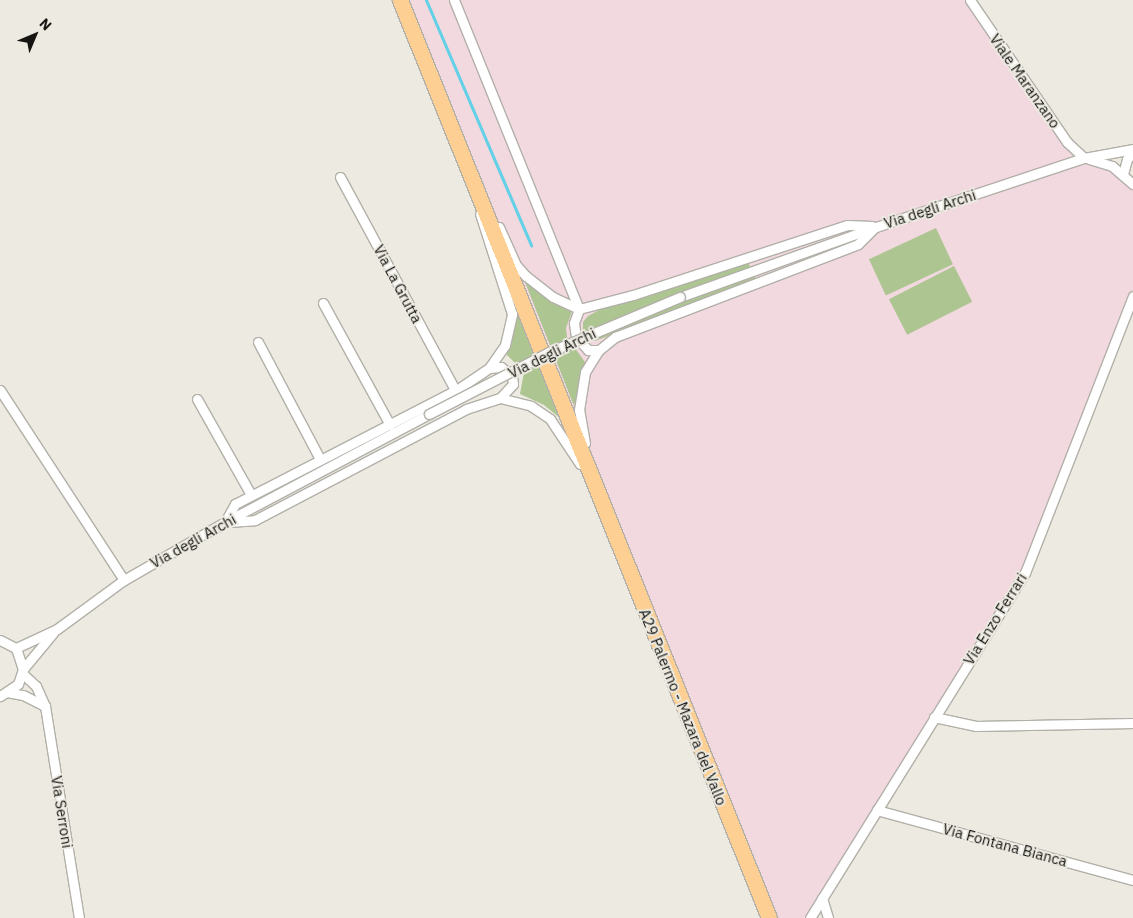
<!DOCTYPE html>
<html>
<head>
<meta charset="utf-8">
<style>
  body { margin:0 }
  #map { position:relative; width:1133px; height:918px; overflow:hidden; background:#eceae1; font-family:"IBM Plex Sans",sans-serif }
  div>[style] { position:absolute }
  .industrial>* { inset:0; background:#f2d8df }
  .green>* { inset:0; background:#adc591; transform-origin:0 0 }
  .stream>* { height:3px; margin:-1.5px; padding:0 1.5px; transform-origin:1.5px; border-radius:1.5px; background:#62d0e6 }
  .roads { filter:drop-shadow(1px 0 #b2b0a8) drop-shadow(-1px 0 #b2b0a8) drop-shadow(0 1px #b2b0a8) drop-shadow(0 -1px #b2b0a8) }
  .minor>* { height:9px; margin:-4.5px; padding:0 4.5px; transform-origin:4.5px; border-radius:4.5px; background:#fff }
  .primary>* { height:15px; margin:-7.5px; padding:0 7.5px; transform-origin:7.5px; border-radius:7.5px; background:#fdcf93 }
  .bridges { filter:drop-shadow(1px 0 #b2b0a8) drop-shadow(-1px 0 #b2b0a8) drop-shadow(0 1px #b2b0a8) drop-shadow(0 -1px #b2b0a8) }
  .minor-bridge>* { height:9px; margin:-4.5px; padding:0 4.5px; transform-origin:4.5px; border-radius:4.5px; background:#fff }
  span { translate:-50% -50%; white-space:nowrap; text-align:center; line-height:1.15; -webkit-text-stroke:4px #eceae1; paint-order:stroke }
  .street-label { font-size:15px; color:#161512 }
  .north { position:absolute; left:10px; top:10px; width:50px; height:50px; -webkit-text-stroke:4px #eceae1; paint-order:stroke; rotate:45deg; font-size:14px; font-weight:700; line-height:20px; text-align:center; color:#161512 }
  .north::after { content:''; display:block; margin:auto; width:18px; height:22px; background:#161512; clip-path:polygon(50% 0,100% 100%,50% 72%,0 100%) }
</style>
</head>
<body>
<div id="map">
  <div class="industrial">
    <i style="clip-path:polygon(400px 0,970px 0,1000px 47px,1084px 158px,1100px 161px,1133px 184px,1133px 296px,1025px 573px,810px 918px,769px 918px)"></i>
  </div>
  <div class="green">
    <i style="left:936px;top:228px;width:40px;height:74px;rotate:65deg"></i>
    <i style="clip-path:polygon(748px 262px,756px 280px,595px 341px,588px 340px,583px 333px,583px 322px,588px 316px,605px 307px)"></i>
    <i style="left:954px;top:266px;width:40px;height:73px;rotate:63deg"></i>
    <i style="clip-path:polygon(523px 277px,545px 296px,572px 311px,566px 328px,567px 337px,585px 362px,574px 406px)"></i>
    <i style="clip-path:polygon(516px 309px,518px 310px,561px 419px,544px 405px,520px 394px,524px 372px,505px 353px,514px 332px)"></i>
  </div>
  <div class="stream">
    <i style="left:426px;top:0;width:267px;rotate:66.8deg"></i>
  </div>
  <div class="roads">
    <div class="minor">
      <i style="left:454px;top:0;width:333px;rotate:68deg"></i>
      <i style="left:579px;top:309px;width:15px;rotate:110deg"></i>
      <i style="left:574px;top:323px;width:14px;rotate:82deg"></i>
      <i style="left:576px;top:337px;width:18px;rotate:47deg"></i>
      <i style="left:588px;top:350px;width:11px"></i>
      <i style="left:970px;top:0;width:172px;rotate:55.7deg"></i>
      <i style="left:1067px;top:142px;width:23px;rotate:43deg"></i>
      <i style="left:1089px;top:159px;width:24px;rotate:17deg"></i>
      <i style="left:1112px;top:166px;width:28px;rotate:41deg"></i>
      <i style="left:1123px;top:174px;width:16px;rotate:-75deg"></i>
      <i style="left:1127px;top:159px;width:9px;rotate:-49deg"></i>
      <i style="left:340px;top:177px;width:242px;rotate:61.6deg"></i>
      <i style="left:499px;top:227px;width:42px;rotate:65.9deg"></i>
      <i style="left:516px;top:265px;width:15px;rotate:48deg"></i>
      <i style="left:526px;top:276px;width:34px;rotate:38deg"></i>
      <i style="left:553px;top:297px;width:29px;rotate:25deg"></i>
      <i style="left:579px;top:309px;width:56px;rotate:-14.5deg"></i>
      <i style="left:633px;top:295px;width:225px;rotate:-18.1deg"></i>
      <i style="left:847px;top:225px;width:25px;rotate:2deg"></i>
      <i style="left:680px;top:297px;width:208px;rotate:-19.7deg"></i>
      <i style="left:876px;top:227px;width:219px;rotate:-18.4deg"></i>
      <i style="left:1084px;top:158px;width:50px;rotate:-10.4deg"></i>
      <i style="left:323px;top:303px;width:139px;rotate:61.2deg"></i>
      <i style="left:258px;top:342px;width:132px;rotate:62.1deg"></i>
      <i style="left:0;top:390px;width:227px;rotate:56.9deg"></i>
      <i style="left:500px;top:398px;width:32px;rotate:14deg"></i>
      <i style="left:531px;top:406px;width:23px;rotate:34deg"></i>
      <i style="left:550px;top:419px;width:54px;rotate:56.3deg"></i>
      <i style="left:197px;top:399px;width:110px;rotate:60.6deg"></i>
      <i style="left:585px;top:443px;width:34px;rotate:-100deg"></i>
      <i style="left:579px;top:410px;width:38px;rotate:-81deg"></i>
      <i style="left:585px;top:372px;width:26px;rotate:-58deg"></i>
      <i style="left:599px;top:350px;width:21px;rotate:-39deg"></i>
      <i style="left:615px;top:337px;width:260px;rotate:-20.9deg"></i>
      <i style="left:858px;top:244px;width:23px;rotate:-45deg"></i>
      <i style="left:225px;top:522px;width:21px;rotate:-61deg"></i>
      <i style="left:235px;top:504px;width:251px;rotate:-27.3deg"></i>
      <i style="left:458px;top:389px;width:37px;rotate:-34deg"></i>
      <i style="left:489px;top:368px;width:28px;rotate:-55deg"></i>
      <i style="left:505px;top:345px;width:32px;rotate:-77deg"></i>
      <i style="left:512px;top:314px;width:105px;rotate:-107.7deg"></i>
      <i style="left:229px;top:522px;width:26px;rotate:-4deg"></i>
      <i style="left:255px;top:520px;width:238px;rotate:-27.7deg"></i>
      <i style="left:466px;top:409px;width:36px;rotate:-18deg"></i>
      <i style="left:500px;top:398px;width:19px;rotate:-47deg"></i>
      <i style="left:513px;top:384px;width:8px;rotate:-97deg"></i>
      <i style="left:512px;top:376px;width:14px;rotate:-141deg"></i>
      <i style="left:501px;top:367px;width:12px;rotate:175deg"></i>
      <i style="left:0;top:640px;width:18px;rotate:27deg"></i>
      <i style="left:16px;top:648px;width:22px;rotate:72deg"></i>
      <i style="left:23px;top:669px;width:16px;rotate:108deg"></i>
      <i style="left:18px;top:684px;width:22px;rotate:146deg"></i>
      <i style="left:16px;top:648px;width:45px;rotate:-24.9deg"></i>
      <i style="left:57px;top:629px;width:83px;rotate:-36.2deg"></i>
      <i style="left:124px;top:580px;width:116px;rotate:-29.9deg"></i>
      <i style="left:225px;top:522px;width:231px;rotate:-27.9deg"></i>
      <i style="left:23px;top:669px;width:47px;rotate:-50.2deg"></i>
      <i style="left:23px;top:674px;width:18px;rotate:43deg"></i>
      <i style="left:36px;top:686px;width:22px;rotate:66deg"></i>
      <i style="left:45px;top:706px;width:215px;rotate:80.9deg"></i>
      <i style="left:7px;top:692px;width:16px;rotate:11deg"></i>
      <i style="left:23px;top:695px;width:25px;rotate:27deg"></i>
      <i style="left:934px;top:717px;width:43px;rotate:12.1deg"></i>
      <i style="left:976px;top:726px;width:157px;rotate:-1.1deg"></i>
      <i style="left:877px;top:810px;width:265px;rotate:15.3deg"></i>
      <i style="left:822px;top:898px;width:21px;rotate:73deg"></i>
      <i style="left:810px;top:918px;width:407px;rotate:-58.1deg"></i>
      <i style="left:1025px;top:573px;width:297px;rotate:-68.7deg"></i>
    </div>
    <div class="primary">
      <i style="left:400px;top:0;width:989px;rotate:68.1deg"></i>
    </div>
  </div>
  <div class="bridges">
    <div class="minor-bridge">
      <i style="left:429px;top:414px;width:135px;rotate:-27.3deg"></i>
      <i style="left:549px;top:352px;width:142px;rotate:-22.8deg"></i>
    </div>
  </div>
  <div class="street-label">
    <span style="left:1025px;top:81px;rotate:55deg">Viale Maranzano</span>
    <span style="left:930px;top:209px;rotate:-18deg">Via degli Archi</span>
    <span style="left:398px;top:284px;rotate:62deg">Via La Grutta</span>
    <span style="left:552px;top:353px;rotate:-26deg">Via degli Archi</span>
    <span style="left:193px;top:541px;rotate:-29deg">Via degli Archi</span>
    <span style="left:995px;top:619px;rotate:-58deg">Via Enzo Ferrari</span>
    <span style="left:683px;top:707px;rotate:68deg">A29 Palermo - Mazara del Vallo</span>
    <span style="left:62px;top:812px;rotate:81deg">Via Serroni</span>
    <span style="left:1005px;top:845px;rotate:15deg">Via Fontana Bianca</span>
  </div>
  <div class="north">N</div>
</div>
</body>
</html>
